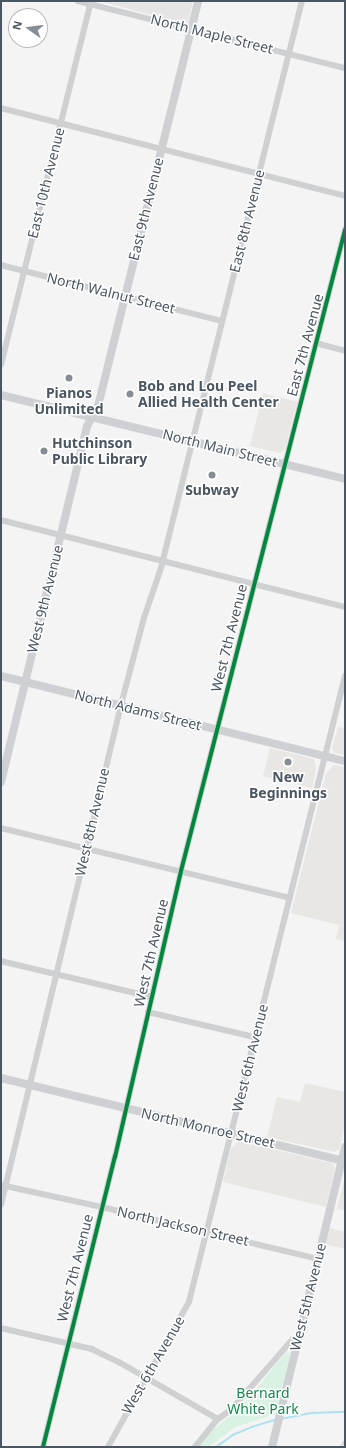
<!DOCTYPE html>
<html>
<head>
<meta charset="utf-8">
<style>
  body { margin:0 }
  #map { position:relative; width:346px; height:1448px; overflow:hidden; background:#f4f4f4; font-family:"Noto Sans",sans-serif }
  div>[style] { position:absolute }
  .commercial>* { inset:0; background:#e8e7e3 }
  .education>* { inset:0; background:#e6e5e6 }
  .green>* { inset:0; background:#d9f2e3 }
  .stream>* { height:1.5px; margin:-0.75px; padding:0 0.75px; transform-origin:0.75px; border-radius:0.75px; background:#aee2f0 }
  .street>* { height:5.5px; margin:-2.75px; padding:0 2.75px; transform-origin:2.75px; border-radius:2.75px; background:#ced0d2 }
  .secondary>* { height:8px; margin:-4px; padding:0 4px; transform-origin:4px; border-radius:4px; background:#ced0d4 }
  .rail>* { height:3px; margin-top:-1.5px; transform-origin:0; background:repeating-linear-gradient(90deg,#fff 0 4.5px,#c9cacc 0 9px); box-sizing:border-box; border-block:1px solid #c9cacc }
  .cycleway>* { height:4px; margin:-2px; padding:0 2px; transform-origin:2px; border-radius:2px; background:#00873e }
  .dots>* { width:11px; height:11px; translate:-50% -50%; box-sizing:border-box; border:2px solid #fff; border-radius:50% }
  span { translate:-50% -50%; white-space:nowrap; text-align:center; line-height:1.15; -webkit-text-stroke:3px #fff; paint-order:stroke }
  .street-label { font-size:14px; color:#4a5661 }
  .poi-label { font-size:14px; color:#4a5661; font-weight:700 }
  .left { translate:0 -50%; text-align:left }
  .park-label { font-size:14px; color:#17864f }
  .frame { position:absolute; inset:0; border:2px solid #4a5661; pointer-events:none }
  .north { position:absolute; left:8px; top:8px; width:40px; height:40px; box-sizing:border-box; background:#fff; border:1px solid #b7bbc0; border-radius:50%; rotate:284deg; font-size:11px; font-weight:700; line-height:16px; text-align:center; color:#4a5661 }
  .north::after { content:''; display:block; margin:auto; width:14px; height:18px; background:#868d94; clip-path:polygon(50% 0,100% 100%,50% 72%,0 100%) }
</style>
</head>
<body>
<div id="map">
  <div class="commercial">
    <i style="clip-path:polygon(263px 393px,297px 402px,285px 449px,280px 453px,250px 446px)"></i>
    <i style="clip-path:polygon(338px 727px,345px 728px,345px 755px,335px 753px,332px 749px)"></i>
    <i style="clip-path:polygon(270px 748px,314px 759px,316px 768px,312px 788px,263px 776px)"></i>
    <i style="clip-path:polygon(334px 765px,345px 767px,345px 941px,336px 939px,339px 925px,291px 913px,326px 774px)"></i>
    <i style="clip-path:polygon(305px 1083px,345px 1092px,345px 1124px,340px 1148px,335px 1152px,267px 1137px,277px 1097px,300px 1102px)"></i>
    <i style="clip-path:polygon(238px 1141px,332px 1163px,335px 1168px,326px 1207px,223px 1182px,231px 1149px)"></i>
    <i style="clip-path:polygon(345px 1175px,345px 1211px,337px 1209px)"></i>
    <i style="clip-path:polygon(329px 1228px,345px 1232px,345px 1249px,325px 1244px)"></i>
  </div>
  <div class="education">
    <i style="clip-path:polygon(98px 1px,193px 1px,188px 22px,184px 23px)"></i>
  </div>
  <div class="green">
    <i style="clip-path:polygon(288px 1350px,290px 1355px,275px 1414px,236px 1427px,208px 1447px,199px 1447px,209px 1433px,239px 1409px)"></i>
  </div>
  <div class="stream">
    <i style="left:281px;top:1419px;width:33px;rotate:-11deg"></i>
    <i style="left:313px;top:1413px;width:32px;rotate:-2deg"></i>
    <i style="left:216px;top:1447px;width:21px;rotate:-35deg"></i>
    <i style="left:233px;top:1435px;width:21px;rotate:-23deg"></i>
    <i style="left:252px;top:1427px;width:24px;rotate:-17deg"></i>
  </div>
  <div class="street">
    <i style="left:78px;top:1px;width:275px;rotate:14.1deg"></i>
    <i style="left:1px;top:108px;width:355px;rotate:14.3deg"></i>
    <i style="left:1px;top:265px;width:228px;rotate:14.2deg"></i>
    <i style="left:316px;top:343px;width:30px;rotate:15deg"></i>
    <i style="left:1px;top:365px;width:375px;rotate:-76.1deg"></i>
    <i style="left:1px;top:520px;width:355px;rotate:14.2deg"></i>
    <i style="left:1px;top:828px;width:297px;rotate:13.6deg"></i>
    <i style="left:1px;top:961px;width:155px;rotate:13.4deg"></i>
    <i style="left:148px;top:1012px;width:110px;rotate:13.2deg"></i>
    <i style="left:1px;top:1185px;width:103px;rotate:12.3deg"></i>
    <i style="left:102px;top:1207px;width:222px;rotate:13.5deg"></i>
    <i style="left:1px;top:1205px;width:514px;rotate:-76.5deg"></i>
    <i style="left:121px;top:705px;width:90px;rotate:-75.2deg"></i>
    <i style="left:144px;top:618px;width:53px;rotate:-71.2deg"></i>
    <i style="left:161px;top:568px;width:584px;rotate:-76.04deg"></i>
    <i style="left:1px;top:1328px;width:93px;rotate:13deg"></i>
    <i style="left:92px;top:1349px;width:30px;rotate:26deg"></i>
    <i style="left:119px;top:1362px;width:114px;rotate:29.9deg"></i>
    <i style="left:43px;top:1447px;width:299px;rotate:-76.1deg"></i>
    <i style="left:115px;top:1157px;width:294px;rotate:-77deg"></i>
    <i style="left:181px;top:871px;width:662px;rotate:-75.65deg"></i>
    <i style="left:108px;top:1447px;width:166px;rotate:-60.8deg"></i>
    <i style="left:189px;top:1302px;width:645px;rotate:-76.01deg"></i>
    <i style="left:195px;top:1447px;width:36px;rotate:-51deg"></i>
    <i style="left:218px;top:1419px;width:16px;rotate:-35deg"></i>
    <i style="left:231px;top:1410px;width:94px;rotate:-48.9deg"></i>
    <i style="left:293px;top:1339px;width:5px;rotate:11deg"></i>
  </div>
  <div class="secondary">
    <i style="left:1px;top:395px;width:354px;rotate:13.7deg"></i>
    <i style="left:1px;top:676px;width:354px;rotate:13.9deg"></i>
    <i style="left:1px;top:782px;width:366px;rotate:-76.4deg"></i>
    <i style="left:87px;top:426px;width:23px;rotate:-61deg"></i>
    <i style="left:98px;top:406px;width:417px;rotate:-76.1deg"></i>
    <i style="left:1px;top:1078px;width:354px;rotate:13.6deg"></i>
    <i style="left:272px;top:1447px;width:309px;rotate:-76.3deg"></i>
  </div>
  <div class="rail">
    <i style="left:341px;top:1447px;width:7px;rotate:-56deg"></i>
  </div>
  <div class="cycleway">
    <i style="left:43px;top:1447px;width:299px;rotate:-76.1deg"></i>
    <i style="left:115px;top:1157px;width:294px;rotate:-77deg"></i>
    <i style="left:181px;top:871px;width:662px;rotate:-75.65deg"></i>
  </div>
  <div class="dots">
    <i style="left:69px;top:378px;background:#868d94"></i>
    <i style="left:130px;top:394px;background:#868d94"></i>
    <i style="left:44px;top:451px;background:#868d94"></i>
    <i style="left:212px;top:475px;background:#868d94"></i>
    <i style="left:288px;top:762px;background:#868d94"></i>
  </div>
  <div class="street-label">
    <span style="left:212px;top:34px;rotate:14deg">North Maple Street</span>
    <span style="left:46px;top:183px;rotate:-76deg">East 10th Avenue</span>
    <span style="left:146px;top:209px;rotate:-76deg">East 9th Avenue</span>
    <span style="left:247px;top:221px;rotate:-76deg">East 8th Avenue</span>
    <span style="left:111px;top:293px;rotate:14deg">North Walnut Street</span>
    <span style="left:305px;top:345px;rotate:-75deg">East 7th Avenue</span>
    <span style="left:220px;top:448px;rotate:14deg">North Main Street</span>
    <span style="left:45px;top:599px;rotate:-76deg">West 9th Avenue</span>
    <span style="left:229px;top:638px;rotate:-76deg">West 7th Avenue</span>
    <span style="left:138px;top:710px;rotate:14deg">North Adams Street</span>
    <span style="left:92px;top:822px;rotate:-77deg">West 8th Avenue</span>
    <span style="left:151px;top:953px;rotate:-77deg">West 7th Avenue</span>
    <span style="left:250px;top:1058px;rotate:-76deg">West 6th Avenue</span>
    <span style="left:208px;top:1128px;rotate:13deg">North Monroe Street</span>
    <span style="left:183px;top:1226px;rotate:13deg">North Jackson Street</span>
    <span style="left:75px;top:1268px;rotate:-76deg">West 7th Avenue</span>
    <span style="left:308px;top:1297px;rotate:-76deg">West 5th Avenue</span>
    <span style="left:153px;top:1365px;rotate:-60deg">West 6th Avenue</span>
  </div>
  <div class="poi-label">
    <span class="left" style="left:138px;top:394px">Bob and Lou Peel<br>Allied Health Center</span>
    <span style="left:69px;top:401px">Pianos<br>Unlimited</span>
    <span class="left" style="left:52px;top:451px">Hutchinson<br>Public Library</span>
    <span style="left:212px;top:490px">Subway</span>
    <span style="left:288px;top:785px">New<br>Beginnings</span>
  </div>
  <div class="park-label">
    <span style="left:263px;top:1401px">Bernard<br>White Park</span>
  </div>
  <div class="frame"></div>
  <div class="north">N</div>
</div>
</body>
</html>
